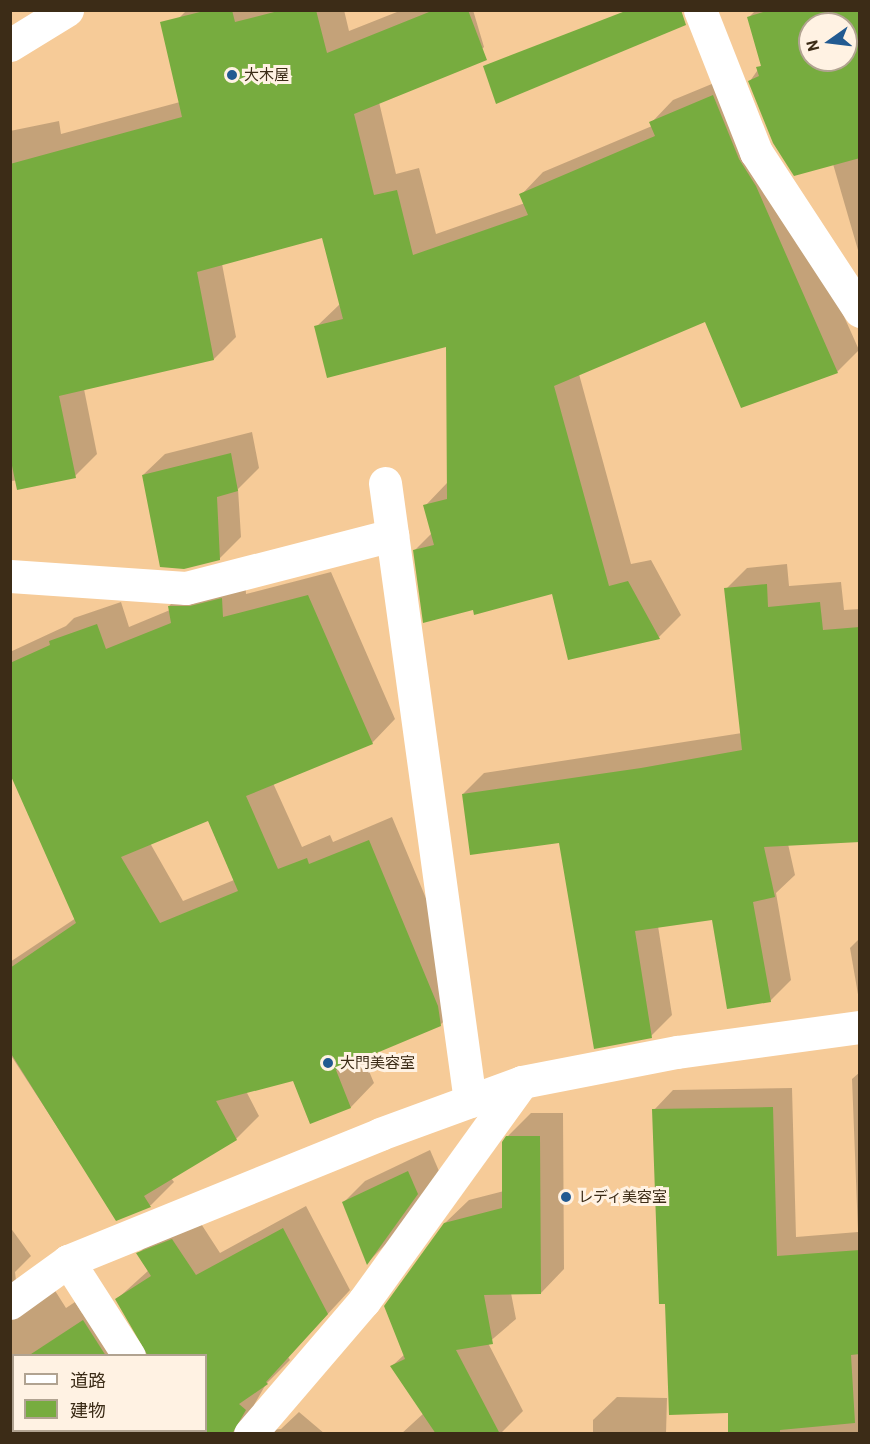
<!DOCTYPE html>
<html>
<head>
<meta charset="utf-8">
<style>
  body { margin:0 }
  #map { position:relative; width:870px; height:1444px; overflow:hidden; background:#f6cb98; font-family:Barlow,"Noto Sans JP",sans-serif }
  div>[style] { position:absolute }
  .shadow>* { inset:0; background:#0003 }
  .building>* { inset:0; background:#77ac3f }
  .street>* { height:33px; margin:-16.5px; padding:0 16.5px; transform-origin:16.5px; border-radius:16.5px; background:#fff }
  .secondary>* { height:33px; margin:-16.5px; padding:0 16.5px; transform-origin:16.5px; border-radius:16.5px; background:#fff }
  .dots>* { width:16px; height:16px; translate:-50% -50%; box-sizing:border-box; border:3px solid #fff2e3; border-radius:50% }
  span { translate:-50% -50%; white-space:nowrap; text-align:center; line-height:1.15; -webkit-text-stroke:6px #fff2e3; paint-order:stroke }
  .poi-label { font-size:15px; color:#3c2c17 }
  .left { translate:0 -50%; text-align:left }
  .frame { position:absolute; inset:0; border:12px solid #3c2c17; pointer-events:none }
  .legend { position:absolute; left:12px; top:1354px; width:195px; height:78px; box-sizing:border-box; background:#fff2e3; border:2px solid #b1a391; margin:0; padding:8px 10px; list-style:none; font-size:18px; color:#3c2c17 }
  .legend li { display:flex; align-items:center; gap:12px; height:30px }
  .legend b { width:30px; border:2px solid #b1a391 }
  .north { position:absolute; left:798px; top:12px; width:60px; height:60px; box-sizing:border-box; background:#fff2e3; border:2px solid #b1a391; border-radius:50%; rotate:256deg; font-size:16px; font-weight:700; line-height:24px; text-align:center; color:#3c2c17 }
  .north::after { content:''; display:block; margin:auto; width:21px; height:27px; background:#225a91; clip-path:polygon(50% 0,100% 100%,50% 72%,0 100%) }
</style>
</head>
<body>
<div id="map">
  <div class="shadow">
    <i style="clip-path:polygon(187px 10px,344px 10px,349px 31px,402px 10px,473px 10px,484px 47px,461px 69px,379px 102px,396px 174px,419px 168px,436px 234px,525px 203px,521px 195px,543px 172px,652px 126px,651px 123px,673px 100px,736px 74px,859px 350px,837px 372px,706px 320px,579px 374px,631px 564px,651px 560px,681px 615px,659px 637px,553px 592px,474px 608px,415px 550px,432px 533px,425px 506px,447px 483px,447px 345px,316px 327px,340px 304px,323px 236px,222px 264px,236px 337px,214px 359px,84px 389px,97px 454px,75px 476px,10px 481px,10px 131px,59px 121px,61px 134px,180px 102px,164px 33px)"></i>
    <i style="clip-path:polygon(evenodd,756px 10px,860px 10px,860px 257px,833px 164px,750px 81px,762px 64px,749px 17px,756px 10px,810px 24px,846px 24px,846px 60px,810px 60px,810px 24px)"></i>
    <i style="clip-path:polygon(252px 432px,259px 468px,238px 489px,241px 537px,219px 559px,143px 475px,165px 454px)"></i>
    <i style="clip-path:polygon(787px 564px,789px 586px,841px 582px,844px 610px,860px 609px,860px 815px,788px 844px,795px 875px,776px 893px,791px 980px,770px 1001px,714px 918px,658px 926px,672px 1015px,651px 1036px,560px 841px,463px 794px,484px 773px,742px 733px,726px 589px,747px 568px)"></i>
    <i style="clip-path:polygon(evenodd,331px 572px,395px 719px,372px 743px,273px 783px,302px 847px,330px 835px,333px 842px,392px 817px,461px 982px,463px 1002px,440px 1025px,363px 1057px,374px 1083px,351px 1107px,311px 1122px,294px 1079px,246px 1091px,259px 1116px,236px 1139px,171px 1178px,174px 1182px,151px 1205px,117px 1219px,10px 1054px,10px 962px,76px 918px,10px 767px,10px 652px,66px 626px,74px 618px,121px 602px,129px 627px,170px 610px,169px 606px,193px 583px,245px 576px,246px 594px,331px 572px,209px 820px,234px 880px,183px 901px,150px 843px,209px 820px)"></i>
    <i style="clip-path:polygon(860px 938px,860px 1006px,850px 948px)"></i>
    <i style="clip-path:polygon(860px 1072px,860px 1434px,730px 1434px,729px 1411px,666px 1302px,654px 1110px,673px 1090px,792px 1088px,796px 1237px,858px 1232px,852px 1079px)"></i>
    <i style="clip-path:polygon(531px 1113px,563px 1113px,564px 1269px,541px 1293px,511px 1293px,516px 1319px,488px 1343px,523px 1411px,500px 1434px,401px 1434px,424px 1413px,392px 1366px,405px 1354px,445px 1223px,469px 1200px,504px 1191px,507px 1137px)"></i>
    <i style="clip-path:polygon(430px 1150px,439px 1171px,389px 1241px,368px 1262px,344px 1202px,365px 1181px)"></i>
    <i style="clip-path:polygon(306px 1206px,350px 1290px,288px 1357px,290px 1360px,266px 1384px,254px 1405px,270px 1430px,281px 1429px,299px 1412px,325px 1434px,199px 1434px,198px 1430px,206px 1430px,206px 1356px,14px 1356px,14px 1430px,91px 1430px,10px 1434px,10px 1227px,31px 1256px,15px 1272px,17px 1290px,54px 1289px,66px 1308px,75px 1302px,82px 1313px,145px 1348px,117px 1299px,149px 1270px,138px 1254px,162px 1230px,196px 1216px,220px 1253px)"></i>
    <i style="clip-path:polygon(617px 1397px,667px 1398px,666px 1434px,593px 1434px,593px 1420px)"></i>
  </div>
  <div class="building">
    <i style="clip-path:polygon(208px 10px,232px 10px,235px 22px,282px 10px,316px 10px,327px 53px,434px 10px,468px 10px,487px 60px,354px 114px,374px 195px,397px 190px,413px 255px,528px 215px,519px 194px,655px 136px,649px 122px,713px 95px,739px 159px,756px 186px,838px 373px,741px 408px,705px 322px,554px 386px,609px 586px,628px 581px,660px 639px,568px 660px,552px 594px,474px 615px,473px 610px,423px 623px,413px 550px,434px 545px,423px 505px,447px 499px,446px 347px,327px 378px,314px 326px,343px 319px,322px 238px,197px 272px,214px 360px,59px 396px,76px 478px,17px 490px,10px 456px,10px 164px,182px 117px,160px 22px)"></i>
    <i style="clip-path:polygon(628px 10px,681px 10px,686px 25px,496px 104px,483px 66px)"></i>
    <i style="clip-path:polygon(evenodd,770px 10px,860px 10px,860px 158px,794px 176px,773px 143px,748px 81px,759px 76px,756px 67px,761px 66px,747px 17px,770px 10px,810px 24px,846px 24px,846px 60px,810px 60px,810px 24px)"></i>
    <i style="clip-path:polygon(231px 453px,238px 491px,217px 497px,220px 560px,184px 569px,160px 567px,142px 475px)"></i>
    <i style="clip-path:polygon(767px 584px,768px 607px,820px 602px,823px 630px,860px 627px,860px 842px,764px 847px,775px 897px,753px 902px,771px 1002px,727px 1009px,712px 920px,635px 931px,652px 1038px,594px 1049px,559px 843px,470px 855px,462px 794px,641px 768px,742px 750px,724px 588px)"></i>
    <i style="clip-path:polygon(evenodd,308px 595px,373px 744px,246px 796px,278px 869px,307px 858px,309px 864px,369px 840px,438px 1006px,441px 1026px,336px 1070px,351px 1108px,310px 1124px,293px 1081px,216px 1101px,237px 1140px,144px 1196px,151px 1207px,116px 1221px,10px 1052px,10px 968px,76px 923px,10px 774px,10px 663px,50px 645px,49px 641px,97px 624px,106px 649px,171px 623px,168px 606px,190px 606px,222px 598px,223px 617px,308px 595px,208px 821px,238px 891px,160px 923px,121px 857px,208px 821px)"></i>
    <i style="clip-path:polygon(773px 1107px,777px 1256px,860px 1250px,860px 1354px,851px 1355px,855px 1423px,780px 1430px,780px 1434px,728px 1434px,728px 1413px,669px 1415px,665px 1304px,659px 1304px,652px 1109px)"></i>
    <i style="clip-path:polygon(506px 1136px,540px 1136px,541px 1294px,484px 1295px,493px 1344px,456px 1350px,500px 1434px,436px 1434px,390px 1366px,405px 1359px,384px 1306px,444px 1223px,502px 1208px,502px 1142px)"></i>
    <i style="clip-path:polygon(408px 1171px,418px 1194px,367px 1265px,342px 1202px)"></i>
    <i style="clip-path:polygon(283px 1228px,328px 1314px,266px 1382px,268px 1384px,239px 1404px,246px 1410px,232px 1434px,206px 1434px,206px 1356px,148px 1356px,115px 1299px,151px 1276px,136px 1253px,172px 1239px,196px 1275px)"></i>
    <i style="clip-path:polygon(83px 1320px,106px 1356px,28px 1356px)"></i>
  </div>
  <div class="street">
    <i style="left:700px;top:10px;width:153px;rotate:68.5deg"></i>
    <i style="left:756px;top:152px;width:190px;rotate:56.8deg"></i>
    <i style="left:385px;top:483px;width:624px;rotate:82.17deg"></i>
    <i style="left:10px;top:576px;width:176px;rotate:3.9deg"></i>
    <i style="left:186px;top:588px;width:213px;rotate:-14.4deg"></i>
    <i style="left:68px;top:1261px;width:113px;rotate:57.3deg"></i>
    <i style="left:10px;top:1303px;width:72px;rotate:-35.9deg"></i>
    <i style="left:68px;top:1261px;width:337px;rotate:-22.1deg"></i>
    <i style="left:380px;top:1134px;width:151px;rotate:-20.1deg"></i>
    <i style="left:522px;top:1082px;width:158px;rotate:-11deg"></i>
    <i style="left:677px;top:1052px;width:185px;rotate:-7.8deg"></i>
    <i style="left:177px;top:1430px;width:4px;rotate:63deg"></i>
    <i style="left:250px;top:1434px;width:175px;rotate:-49.4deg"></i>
    <i style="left:364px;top:1301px;width:270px;rotate:-54.2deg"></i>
  </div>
  <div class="secondary">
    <i style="left:10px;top:45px;width:67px;rotate:-31.6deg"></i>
  </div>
  <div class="dots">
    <i style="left:232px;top:75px;background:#225a91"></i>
    <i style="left:328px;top:1063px;background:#225a91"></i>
    <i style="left:566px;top:1197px;background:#225a91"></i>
  </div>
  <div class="poi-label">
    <span class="left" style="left:244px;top:75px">大木屋</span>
    <span class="left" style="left:340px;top:1063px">大門美容室</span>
    <span class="left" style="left:578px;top:1197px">レディ美容室</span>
  </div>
  <div class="frame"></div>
  <ul class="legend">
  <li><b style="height:8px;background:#fff"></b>道路</li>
  <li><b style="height:16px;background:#77ac3f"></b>建物</li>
  </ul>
  <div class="north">N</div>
</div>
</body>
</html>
